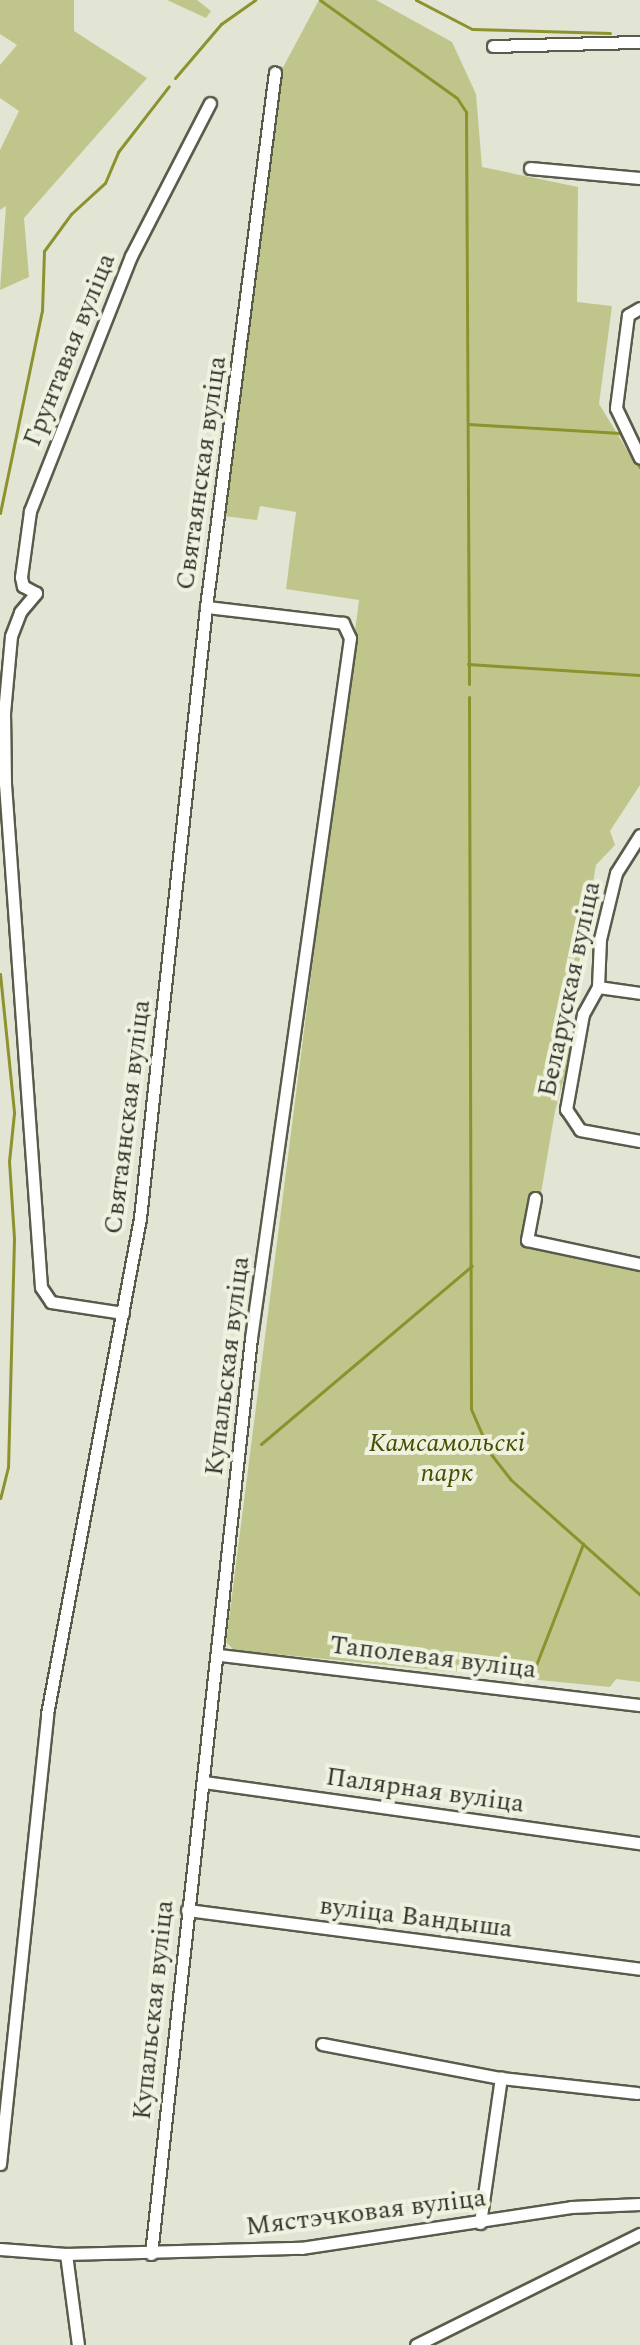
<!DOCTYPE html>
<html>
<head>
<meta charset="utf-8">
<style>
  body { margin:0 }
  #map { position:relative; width:640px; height:2345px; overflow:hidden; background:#e2e5d3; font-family:Spectral,serif }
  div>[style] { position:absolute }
  .green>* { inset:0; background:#c0c68b }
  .stream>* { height:3px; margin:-1.5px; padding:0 1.5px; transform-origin:1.5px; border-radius:1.5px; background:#8c922e }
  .roads { filter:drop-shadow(2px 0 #595b4b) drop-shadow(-2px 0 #595b4b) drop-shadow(0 2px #595b4b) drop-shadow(0 -2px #595b4b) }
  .street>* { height:11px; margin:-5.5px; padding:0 5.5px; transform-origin:5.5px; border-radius:5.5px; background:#fff }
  span { translate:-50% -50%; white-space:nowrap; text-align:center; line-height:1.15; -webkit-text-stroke:8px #f0f2e0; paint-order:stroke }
  .street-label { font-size:26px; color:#363730 }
  .park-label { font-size:26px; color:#4a4d00; font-style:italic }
</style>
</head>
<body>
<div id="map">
  <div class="green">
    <i style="clip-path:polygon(0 0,74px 0,74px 31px,147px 78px,24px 218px,29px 277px,0 290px,6px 206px,0 210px,0 150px,19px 111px,0 98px,0 65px,17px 45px,0 34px)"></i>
    <i style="clip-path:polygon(167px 0,197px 0,211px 11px,206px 18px)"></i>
    <i style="clip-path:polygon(319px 0,376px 0,452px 42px,476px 94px,482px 167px,578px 187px,577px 302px,612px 306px,599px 404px,640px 471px,640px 785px,610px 831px,615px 845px,596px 865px,565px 1045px,572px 1049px,555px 1111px,532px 1246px,640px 1271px,640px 1682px,616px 1679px,610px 1687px,234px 1650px,226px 1642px,359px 600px,286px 589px,296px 512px,260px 506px,257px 520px,224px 516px,280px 73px)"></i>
  </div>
  <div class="stream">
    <i style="left:320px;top:0;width:168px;rotate:35.6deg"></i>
    <i style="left:457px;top:98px;width:17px;rotate:57deg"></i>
    <i style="left:466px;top:112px;width:572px;rotate:89.7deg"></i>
    <i style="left:416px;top:0;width:63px;rotate:27.4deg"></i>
    <i style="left:472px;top:29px;width:138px;rotate:1.7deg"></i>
    <i style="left:175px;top:78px;width:71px;rotate:-49.6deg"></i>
    <i style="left:221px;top:24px;width:42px;rotate:-35.2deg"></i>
    <i style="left:468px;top:424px;width:152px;rotate:3.4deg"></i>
    <i style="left:620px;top:433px;width:40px;rotate:60.3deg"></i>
    <i style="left:0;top:513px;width:206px;rotate:-78.3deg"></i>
    <i style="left:42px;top:311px;width:60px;rotate:-88.1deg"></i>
    <i style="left:44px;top:251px;width:46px;rotate:-53.9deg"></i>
    <i style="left:71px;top:214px;width:46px;rotate:-42.4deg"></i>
    <i style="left:105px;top:183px;width:34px;rotate:-67deg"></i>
    <i style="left:118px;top:152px;width:83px;rotate:-52.3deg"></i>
    <i style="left:468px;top:664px;width:172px;rotate:3.7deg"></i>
    <i style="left:469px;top:697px;width:712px;rotate:89.84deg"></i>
    <i style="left:471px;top:1409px;width:48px;rotate:66.6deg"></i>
    <i style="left:490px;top:1453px;width:33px;rotate:52deg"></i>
    <i style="left:510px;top:1479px;width:174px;rotate:41.7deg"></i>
    <i style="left:0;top:974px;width:140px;rotate:84.2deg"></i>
    <i style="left:14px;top:1113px;width:48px;rotate:95.9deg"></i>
    <i style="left:9px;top:1161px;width:78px;rotate:86.3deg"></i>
    <i style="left:14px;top:1239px;width:228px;rotate:91.5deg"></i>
    <i style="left:8px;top:1467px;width:32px;rotate:104deg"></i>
    <i style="left:261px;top:1444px;width:276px;rotate:-40.2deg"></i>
    <i style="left:531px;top:1678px;width:144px;rotate:-68.8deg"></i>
  </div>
  <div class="roads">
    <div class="street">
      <i style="left:493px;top:46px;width:147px;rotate:-1.6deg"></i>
      <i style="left:530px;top:168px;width:110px;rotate:5.2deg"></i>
      <i style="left:640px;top:308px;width:14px;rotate:150deg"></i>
      <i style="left:628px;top:315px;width:94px;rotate:97.4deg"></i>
      <i style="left:616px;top:408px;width:55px;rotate:64.4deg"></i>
      <i style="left:640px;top:835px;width:45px;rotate:122.3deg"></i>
      <i style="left:616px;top:873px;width:68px;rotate:103.6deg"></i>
      <i style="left:600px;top:939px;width:48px;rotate:92.4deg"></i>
      <i style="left:598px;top:987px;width:31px;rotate:119deg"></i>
      <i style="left:583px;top:1014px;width:97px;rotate:100.1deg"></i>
      <i style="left:566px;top:1109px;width:25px;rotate:56deg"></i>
      <i style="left:580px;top:1130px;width:61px;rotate:10.4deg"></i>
      <i style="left:598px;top:987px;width:42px;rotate:8.1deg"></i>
      <i style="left:535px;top:1198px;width:43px;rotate:100.8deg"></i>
      <i style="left:527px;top:1240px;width:116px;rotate:12deg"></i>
      <i style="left:123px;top:1313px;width:73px;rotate:-171.3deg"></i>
      <i style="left:51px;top:1302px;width:18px;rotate:-124deg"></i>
      <i style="left:41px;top:1287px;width:505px;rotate:-94.09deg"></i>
      <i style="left:5px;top:783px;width:70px;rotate:-90.8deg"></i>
      <i style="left:4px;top:713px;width:77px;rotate:-84.8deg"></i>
      <i style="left:11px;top:636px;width:26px;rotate:-69deg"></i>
      <i style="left:20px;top:612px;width:25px;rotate:-50deg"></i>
      <i style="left:36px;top:593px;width:15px;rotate:-152deg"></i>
      <i style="left:23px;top:586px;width:9px;rotate:-103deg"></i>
      <i style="left:21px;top:577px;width:67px;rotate:-82.2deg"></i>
      <i style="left:30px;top:511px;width:274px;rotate:-68.4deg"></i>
      <i style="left:131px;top:256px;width:172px;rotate:-62.7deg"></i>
      <i style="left:220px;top:1655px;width:423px;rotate:6.8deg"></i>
      <i style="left:204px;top:1782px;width:440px;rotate:8deg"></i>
      <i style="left:187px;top:1910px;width:457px;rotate:7.4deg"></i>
      <i style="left:322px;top:2044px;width:182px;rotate:10.8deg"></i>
      <i style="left:501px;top:2078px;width:137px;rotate:6.3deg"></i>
      <i style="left:0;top:2164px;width:452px;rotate:-84deg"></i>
      <i style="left:47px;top:1714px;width:505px;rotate:-79.38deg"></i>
      <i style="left:140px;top:1218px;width:615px;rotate:-83.83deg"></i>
      <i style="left:206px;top:607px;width:539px;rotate:-82.65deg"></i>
      <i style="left:480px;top:2223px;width:147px;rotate:-81.8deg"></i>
      <i style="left:0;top:2249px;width:66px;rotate:4.3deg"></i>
      <i style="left:66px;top:2254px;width:235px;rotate:-1.5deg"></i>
      <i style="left:301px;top:2248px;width:273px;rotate:-8.6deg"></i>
      <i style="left:571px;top:2207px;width:69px;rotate:-2.5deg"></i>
      <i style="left:66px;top:2254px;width:92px;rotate:82.5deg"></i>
      <i style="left:151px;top:2254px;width:921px;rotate:-83.77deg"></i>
      <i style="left:251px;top:1338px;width:707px;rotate:-81.95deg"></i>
      <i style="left:350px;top:638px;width:17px;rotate:-115deg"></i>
      <i style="left:343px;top:623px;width:138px;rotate:-173.3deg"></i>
      <i style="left:416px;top:2345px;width:250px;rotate:-26.4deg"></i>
    </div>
  </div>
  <div class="street-label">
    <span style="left:70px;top:350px;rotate:-68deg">Грунтавая вуліца</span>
    <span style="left:202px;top:473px;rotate:-82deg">Святаянская вуліца</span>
    <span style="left:570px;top:989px;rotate:-78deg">Беларуская вуліца</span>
    <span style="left:128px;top:1117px;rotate:-83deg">Святаянская вуліца</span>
    <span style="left:228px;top:1366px;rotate:-83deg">Купальская вуліца</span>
    <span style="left:433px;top:1658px;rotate:7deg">Таполевая вуліца</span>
    <span style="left:425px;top:1791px;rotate:8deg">Палярная вуліца</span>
    <span style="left:416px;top:1918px;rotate:7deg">вуліца Вандыша</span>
    <span style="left:154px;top:2010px;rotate:-84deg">Купальская вуліца</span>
    <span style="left:366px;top:2213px;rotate:-7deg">Мястэчковая вуліца</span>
  </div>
  <div class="park-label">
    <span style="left:447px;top:1459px">Камсамольскі<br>парк</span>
  </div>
</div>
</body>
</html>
